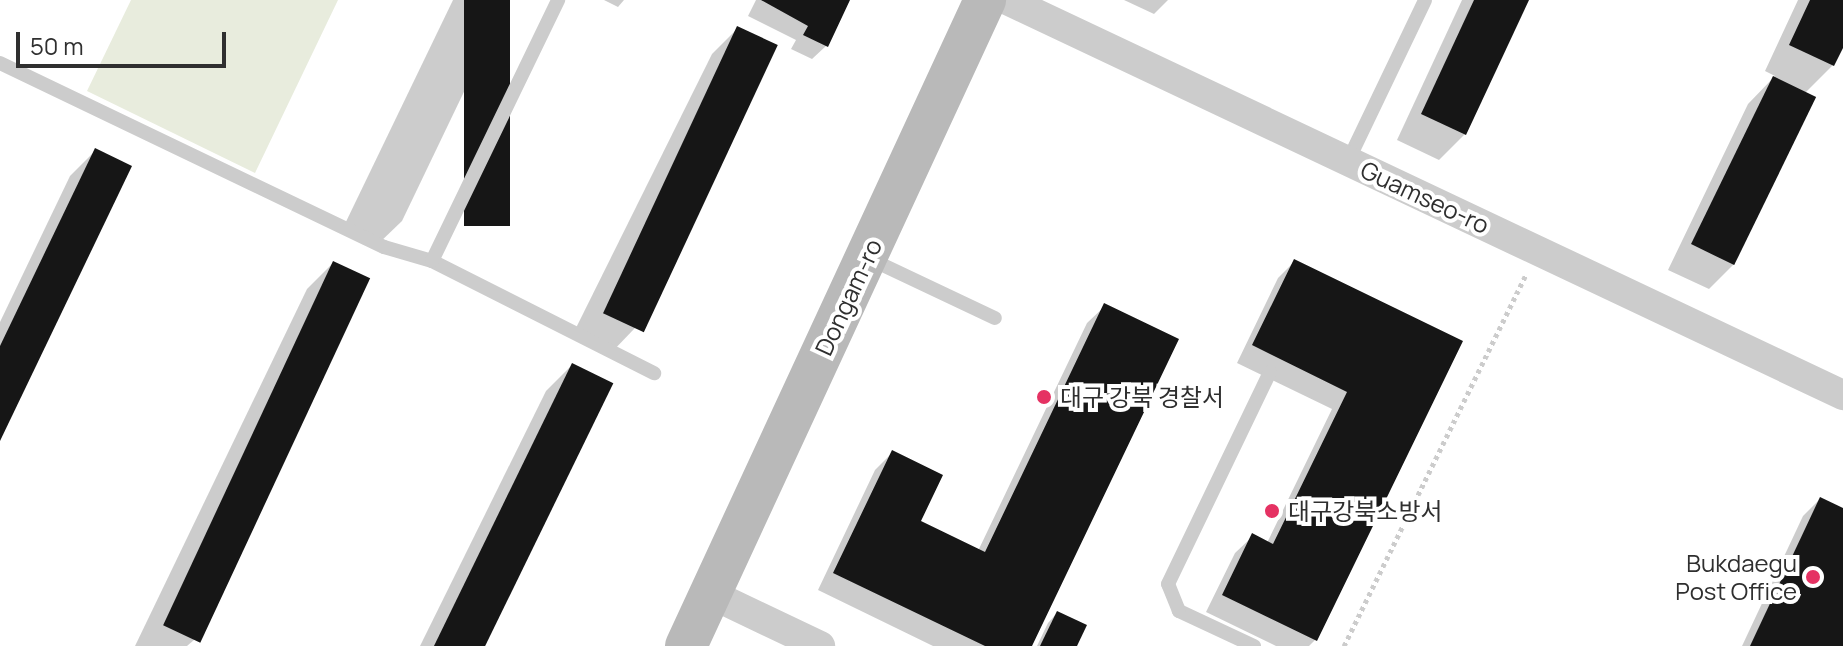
<!DOCTYPE html>
<html>
<head>
<meta charset="utf-8">
<style>
  body { margin:0 }
  #map { position:relative; width:1843px; height:646px; overflow:hidden; background:#fff; font-family:Manrope,"Noto Sans KR",sans-serif }
  div>[style] { position:absolute }
  .green>* { inset:0; background:#e8ecdd }
  .shadow>* { inset:0; background:#0003 }
  .building>* { inset:0; background:#161616; transform-origin:0 0 }
  .path>* { height:5px; margin-top:-2.5px; transform-origin:0; background:repeating-linear-gradient(90deg,#ccc 0 4px,transparent 0 8px) }
  .service>* { height:14px; margin:-7px; padding:0 7px; transform-origin:7px; border-radius:7px; background:#ccc }
  .minor>* { height:30px; margin:-15px; padding:0 15px; transform-origin:15px; border-radius:15px; background:#ccc }
  .secondary>* { height:42px; margin:-21px; padding:0 21px; transform-origin:21px; border-radius:21px; background:#b9b9b9 }
  .dots>* { width:22px; height:22px; translate:-50% -50%; box-sizing:border-box; border:4px solid #fff; border-radius:50% }
  span { translate:-50% -50%; white-space:nowrap; text-align:center; line-height:1.15; -webkit-text-stroke:8px #fff; paint-order:stroke }
  .street-label { font-size:24px; color:#2f2f2f }
  .poi-label { font-size:24px; color:#2f2f2f }
  .left { translate:0 -50%; text-align:left }
  .right { translate:-100% -50%; text-align:right }
  .scale { position:absolute; left:16px; top:32px; width:210px; height:36px; box-sizing:border-box; border:4px solid #2f2f2f; border-top:0; padding-left:10px; font-size:24px; line-height:28px; white-space:nowrap; color:#2f2f2f; -webkit-text-stroke:6px #fff; paint-order:stroke }
</style>
</head>
<body>
<div id="map">
  <div class="green">
    <i style="clip-path:polygon(131px 0,338px 0,255px 173px,87px 91px)"></i>
  </div>
  <div class="shadow">
    <i style="clip-path:polygon(453px 0,508px 0,402px 221px,376px 246px,342px 230px)"></i>
    <i style="clip-path:polygon(604px 0,624px 0,618px 7px)"></i>
    <i style="clip-path:polygon(756px 0,848px 0,826px 46px,812px 59px,791px 49px,796px 40px,748px 16px)"></i>
    <i style="clip-path:polygon(1124px 0,1168px 0,1154px 14px)"></i>
    <i style="clip-path:polygon(1462px 0,1527px 0,1465px 134px,1439px 160px,1397px 140px)"></i>
    <i style="clip-path:polygon(1798px 0,1843px 0,1843px 43px,1833px 65px,1805px 93px,1734px 264px,1709px 289px,1668px 270px,1748px 104px,1775px 76px,1765px 71px)"></i>
    <i style="clip-path:polygon(738px 28px,635px 328px,610px 354px,572px 336px,712px 54px)"></i>
    <i style="clip-path:polygon(96px 150px,0 437px,0 322px,70px 176px)"></i>
    <i style="clip-path:polygon(1295px 261px,1460px 342px,1315px 640px,1309px 646px,1276px 646px,1206px 612px,1235px 553px,1253px 536px,1267px 543px,1332px 409px,1237px 363px,1278px 278px)"></i>
    <i style="clip-path:polygon(333px 263px,194px 640px,187px 646px,135px 646px,307px 289px)"></i>
    <i style="clip-path:polygon(1105px 306px,1030px 646px,933px 646px,818px 590px,875px 470px,892px 453px,918px 522px,978px 551px,1087px 323px)"></i>
    <i style="clip-path:polygon(572px 365px,480px 646px,420px 646px,546px 391px)"></i>
    <i style="clip-path:polygon(1820px 499px,1843px 510px,1843px 646px,1742px 646px,1803px 516px)"></i>
    <i style="clip-path:polygon(1057px 613px,1075px 646px,1037px 646px,1048px 623px)"></i>
  </div>
  <div class="building">
    <i style="left:464px;top:0;width:46px;height:226px"></i>
    <i style="clip-path:polygon(761px 0,850px 0,828px 47px,803px 35px,808px 26px)"></i>
    <i style="clip-path:polygon(1474px 0,1529px 0,1466px 135px,1421px 114px)"></i>
    <i style="clip-path:polygon(1810px 0,1843px 0,1843px 48px,1834px 66px,1789px 45px)"></i>
    <i style="left:737px;top:26px;width:45px;height:317px;rotate:25deg"></i>
    <i style="left:1773px;top:76px;width:48px;height:187px;rotate:26deg"></i>
    <i style="clip-path:polygon(95px 148px,132px 166px,0 441px,0 346px)"></i>
    <i style="clip-path:polygon(1294px 259px,1463px 341px,1317px 641px,1222px 595px,1252px 533px,1273px 544px,1347px 392px,1252px 345px)"></i>
    <i style="left:333px;top:261px;width:41px;height:402px;rotate:25deg"></i>
    <i style="clip-path:polygon(1104px 303px,1179px 339px,1032px 646px,985px 646px,833px 573px,892px 450px,943px 475px,921px 521px,985px 552px)"></i>
    <i style="left:572px;top:363px;width:46px;height:316px;rotate:26deg"></i>
    <i style="clip-path:polygon(1820px 497px,1843px 508px,1843px 646px,1750px 646px)"></i>
    <i style="clip-path:polygon(1057px 611px,1087px 625px,1077px 646px,1040px 646px)"></i>
  </div>
  <div class="path">
    <i style="left:1344px;top:646px;width:415px;rotate:-63.9deg"></i>
  </div>
  <div class="service">
    <i style="left:0;top:63px;width:426px;rotate:25.6deg"></i>
    <i style="left:384px;top:247px;width:50px;rotate:16.3deg"></i>
    <i style="left:432px;top:261px;width:249px;rotate:26.8deg"></i>
    <i style="left:1348px;top:161px;width:178px;rotate:-64.4deg"></i>
    <i style="left:870px;top:259px;width:138px;rotate:25.3deg"></i>
    <i style="left:432px;top:261px;width:290px;rotate:-64.2deg"></i>
    <i style="left:1254px;top:646px;width:83px;rotate:-155deg"></i>
    <i style="left:1179px;top:611px;width:29px;rotate:-112deg"></i>
    <i style="left:1168px;top:584px;width:235px;rotate:-64.3deg"></i>
  </div>
  <div class="minor">
    <i style="left:1007px;top:0;width:925px;rotate:25.29deg"></i>
    <i style="left:711px;top:594px;width:121px;rotate:25.5deg"></i>
  </div>
  <div class="secondary">
    <i style="left:686px;top:646px;width:712px;rotate:-65.16deg"></i>
  </div>
  <div class="dots">
    <i style="left:1044px;top:397px;background:#e53263"></i>
    <i style="left:1272px;top:511px;background:#e53263"></i>
    <i style="left:1813px;top:577px;background:#e53263"></i>
  </div>
  <div class="street-label">
    <span style="left:1425px;top:197px;rotate:25deg">Guamseo-ro</span>
    <span style="left:848px;top:297px;rotate:-65deg">Dongam-ro</span>
  </div>
  <div class="poi-label">
    <span class="left" style="left:1060px;top:397px">대구 강북 경찰서</span>
    <span class="left" style="left:1288px;top:511px">대구강북소방서</span>
    <span class="right" style="left:1797px;top:577px">Bukdaegu<br>Post Office</span>
  </div>
  <div class="scale">50 m</div>
</div>
</body>
</html>
